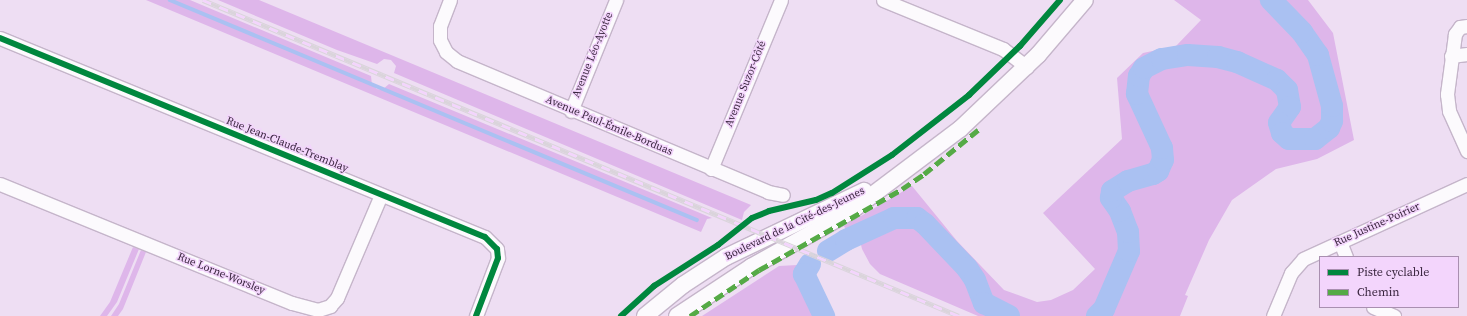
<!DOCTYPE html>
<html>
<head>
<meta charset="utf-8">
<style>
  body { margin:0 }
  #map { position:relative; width:1467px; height:316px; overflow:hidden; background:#eedef3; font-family:"Source Serif 4",serif }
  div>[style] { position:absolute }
  .green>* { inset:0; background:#deb6ea }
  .stream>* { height:3.5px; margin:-1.75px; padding:0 1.75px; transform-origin:1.75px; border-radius:1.75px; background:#aac1f2 }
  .river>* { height:22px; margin:-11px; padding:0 11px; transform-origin:11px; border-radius:11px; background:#aac1f2 }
  .roads { filter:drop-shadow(1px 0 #c5b5ca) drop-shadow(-1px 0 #c5b5ca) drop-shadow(0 1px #c5b5ca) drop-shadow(0 -1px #c5b5ca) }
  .minor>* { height:13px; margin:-6.5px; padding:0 6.5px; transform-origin:6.5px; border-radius:6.5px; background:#fcfafd }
  .major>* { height:16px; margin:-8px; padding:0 8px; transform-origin:8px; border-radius:8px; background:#fcfafd }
  .rail>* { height:4.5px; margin-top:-2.25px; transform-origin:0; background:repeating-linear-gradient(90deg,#f3d5fc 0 9px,#dad4db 0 18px); box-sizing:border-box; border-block:1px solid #dad4db }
  .quiet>* { height:5px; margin-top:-2.5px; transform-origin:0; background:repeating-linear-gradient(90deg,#55aa46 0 10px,transparent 0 15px) }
  .cycleway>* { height:6px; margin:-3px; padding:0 3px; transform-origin:3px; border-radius:3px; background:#00873e }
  span { translate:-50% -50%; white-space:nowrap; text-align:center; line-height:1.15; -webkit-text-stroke:3px #f3d5fc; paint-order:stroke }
  .street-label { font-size:11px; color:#3a263f }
  .legend { position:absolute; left:1319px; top:256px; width:140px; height:52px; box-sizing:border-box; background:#f3d5fc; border:1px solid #a98fb0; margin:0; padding:5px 7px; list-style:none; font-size:12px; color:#3a263f }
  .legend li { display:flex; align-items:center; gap:8px; height:20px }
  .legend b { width:20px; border:1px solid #a98fb0 }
</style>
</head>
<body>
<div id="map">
  <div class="green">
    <i style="clip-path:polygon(146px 0,190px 0,371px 76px,372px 85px,377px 89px,382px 90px,389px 84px,712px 218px,707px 219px,701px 232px)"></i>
    <i style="clip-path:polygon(218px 0,259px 0,751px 205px,744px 212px,742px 220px,394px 73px,396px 66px,391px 60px,384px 59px,377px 64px,337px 50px)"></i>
    <i style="clip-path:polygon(1174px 0,1308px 0,1333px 33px,1354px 140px,1317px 159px,1276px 169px,1232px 200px,1209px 240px,1185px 295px,1188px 296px,1180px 316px,978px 316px,880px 274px,870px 264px,862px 249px,857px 228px,846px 230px,844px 226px,912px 186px,957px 241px,1004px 290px,1037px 302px,1051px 300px,1073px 290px,1095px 269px,1043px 213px,1122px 139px,1117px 78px,1143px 53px,1176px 46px,1201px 20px)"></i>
    <i style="clip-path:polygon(133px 247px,139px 249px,117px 302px,107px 316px,100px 316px,110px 302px)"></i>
    <i style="clip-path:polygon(141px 250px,146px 252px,123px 309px,118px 316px,111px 316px,119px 304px)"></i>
    <i style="clip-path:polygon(797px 265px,819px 286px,830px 316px,702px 316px,779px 266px)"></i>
  </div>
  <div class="stream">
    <i style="left:170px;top:0;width:571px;rotate:22.66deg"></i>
  </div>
  <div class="river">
    <i style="left:828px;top:251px;width:21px;rotate:-31deg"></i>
    <i style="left:846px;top:240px;width:53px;rotate:-24.6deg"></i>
    <i style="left:894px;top:218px;width:23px"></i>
    <i style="left:917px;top:218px;width:10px;rotate:37deg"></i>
    <i style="left:925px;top:224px;width:61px;rotate:46.3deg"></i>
    <i style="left:967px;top:268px;width:14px;rotate:56deg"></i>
    <i style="left:975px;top:280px;width:25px;rotate:69deg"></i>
    <i style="left:984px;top:303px;width:28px;rotate:27deg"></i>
    <i style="left:810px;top:264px;width:12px;rotate:121deg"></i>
    <i style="left:804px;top:274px;width:47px;rotate:64.5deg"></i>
    <i style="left:1097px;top:316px;width:10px;rotate:-45deg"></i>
    <i style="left:1104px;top:309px;width:63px;rotate:-66.7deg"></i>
    <i style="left:1129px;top:251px;width:19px;rotate:-93deg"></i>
    <i style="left:1128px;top:232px;width:22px;rotate:-111deg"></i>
    <i style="left:1120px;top:211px;width:16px;rotate:-125deg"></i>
    <i style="left:1111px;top:198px;width:7px;rotate:-82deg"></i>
    <i style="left:1112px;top:191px;width:19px;rotate:-32deg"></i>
    <i style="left:1128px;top:181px;width:26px;rotate:-16deg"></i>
    <i style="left:1153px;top:174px;width:6px;rotate:-31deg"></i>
    <i style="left:1158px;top:171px;width:12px;rotate:-66deg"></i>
    <i style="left:1163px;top:160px;width:12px;rotate:-95deg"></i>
    <i style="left:1162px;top:148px;width:60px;rotate:-114.8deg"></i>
    <i style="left:1137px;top:94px;width:18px;rotate:-84deg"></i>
    <i style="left:1139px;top:76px;width:9px;rotate:-58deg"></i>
    <i style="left:1144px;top:68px;width:20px;rotate:-27deg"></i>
    <i style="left:1162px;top:59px;width:26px;rotate:-9deg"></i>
    <i style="left:1188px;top:55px;width:30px;rotate:4deg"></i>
    <i style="left:1218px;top:57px;width:20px;rotate:15deg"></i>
    <i style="left:1237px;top:62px;width:44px;rotate:24.2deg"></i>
    <i style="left:1277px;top:80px;width:14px;rotate:45deg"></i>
    <i style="left:1287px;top:90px;width:17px;rotate:80deg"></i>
    <i style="left:1290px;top:107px;width:19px;rotate:125deg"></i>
    <i style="left:1279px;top:123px;width:10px;rotate:73deg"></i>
    <i style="left:1282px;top:133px;width:9px;rotate:41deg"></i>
    <i style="left:1289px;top:139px;width:26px"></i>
    <i style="left:1315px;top:139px;width:18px;rotate:-38deg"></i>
    <i style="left:1329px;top:128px;width:8px;rotate:-67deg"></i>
    <i style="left:1332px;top:121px;width:15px;rotate:-90deg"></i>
    <i style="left:1332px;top:106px;width:53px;rotate:-105.4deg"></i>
    <i style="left:1318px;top:55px;width:28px;rotate:-125deg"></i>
    <i style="left:1302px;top:32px;width:45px;rotate:-134.1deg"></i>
  </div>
  <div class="roads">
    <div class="minor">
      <i style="left:450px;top:0;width:28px;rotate:111deg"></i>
      <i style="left:440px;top:26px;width:14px;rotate:90deg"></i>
      <i style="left:440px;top:40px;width:13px;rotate:63deg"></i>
      <i style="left:446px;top:52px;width:14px;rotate:39deg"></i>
      <i style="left:457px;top:61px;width:337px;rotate:22.8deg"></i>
      <i style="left:768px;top:192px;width:15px;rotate:11deg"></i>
      <i style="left:883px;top:0;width:130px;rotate:22.2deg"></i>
      <i style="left:1003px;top:49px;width:30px;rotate:37deg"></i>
      <i style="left:1467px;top:26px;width:7px;rotate:172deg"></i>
      <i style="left:1460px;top:27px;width:9px;rotate:126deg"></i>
      <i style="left:1455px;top:34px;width:61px;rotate:97.6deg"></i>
      <i style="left:1447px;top:94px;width:17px;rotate:83deg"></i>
      <i style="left:1449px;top:111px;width:44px;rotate:65.8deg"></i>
      <i style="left:0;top:38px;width:524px;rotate:22.31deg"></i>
      <i style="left:485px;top:237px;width:17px;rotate:45deg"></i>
      <i style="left:497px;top:249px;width:9px;rotate:84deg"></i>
      <i style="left:498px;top:258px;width:62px;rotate:110.8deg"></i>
      <i style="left:1451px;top:56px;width:16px;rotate:-7deg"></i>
      <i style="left:571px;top:111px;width:120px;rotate:-67.9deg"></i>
      <i style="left:711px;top:169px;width:183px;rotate:-67.5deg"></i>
      <i style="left:0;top:184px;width:315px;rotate:22.2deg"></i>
      <i style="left:292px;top:303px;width:27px;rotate:15deg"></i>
      <i style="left:318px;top:310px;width:13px;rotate:-18deg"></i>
      <i style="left:330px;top:306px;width:11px;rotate:-49deg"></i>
      <i style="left:337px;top:298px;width:112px;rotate:-66.9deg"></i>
      <i style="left:1340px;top:242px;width:16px;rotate:68deg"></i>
      <i style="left:1373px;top:307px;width:23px;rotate:23deg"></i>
      <i style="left:1273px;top:316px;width:47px;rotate:-67.3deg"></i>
      <i style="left:1291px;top:273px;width:18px;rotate:-49deg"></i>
      <i style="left:1303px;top:259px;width:180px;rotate:-24.6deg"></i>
    </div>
    <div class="major">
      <i style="left:645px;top:316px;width:49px;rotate:-39.2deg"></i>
      <i style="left:683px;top:285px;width:51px;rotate:-33.1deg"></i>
      <i style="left:726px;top:257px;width:153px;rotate:-25.6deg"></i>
      <i style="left:677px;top:316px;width:89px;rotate:-33.5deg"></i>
      <i style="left:751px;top:267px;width:115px;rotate:-29.2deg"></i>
      <i style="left:851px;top:211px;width:136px;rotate:-37deg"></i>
      <i style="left:960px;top:129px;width:108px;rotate:-43.5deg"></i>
      <i style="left:1038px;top:55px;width:72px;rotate:-49.5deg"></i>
    </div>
  </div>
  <div class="rail">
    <i style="left:203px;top:0;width:819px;rotate:22.68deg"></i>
  </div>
  <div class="quiet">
    <i style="left:690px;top:316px;width:83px;rotate:-33.7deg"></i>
    <i style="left:759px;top:270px;width:164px;rotate:-29.5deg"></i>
    <i style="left:902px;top:189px;width:27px;rotate:-34deg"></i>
    <i style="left:924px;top:174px;width:70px;rotate:-39.2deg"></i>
  </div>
  <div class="cycleway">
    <i style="left:0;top:38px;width:524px;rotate:22.31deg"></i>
    <i style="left:485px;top:237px;width:17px;rotate:45deg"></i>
    <i style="left:497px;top:249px;width:9px;rotate:84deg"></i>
    <i style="left:498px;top:258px;width:62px;rotate:110.8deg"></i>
    <i style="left:621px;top:316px;width:45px;rotate:-42.3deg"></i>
    <i style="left:654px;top:286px;width:76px;rotate:-32.6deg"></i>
    <i style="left:718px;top:245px;width:43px;rotate:-38.5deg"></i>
    <i style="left:752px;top:218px;width:18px;rotate:-22deg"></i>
    <i style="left:769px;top:211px;width:48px;rotate:-13.2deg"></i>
    <i style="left:816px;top:200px;width:17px;rotate:-24deg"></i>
    <i style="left:832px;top:193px;width:71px;rotate:-32.3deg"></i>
    <i style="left:892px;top:155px;width:98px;rotate:-37.9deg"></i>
    <i style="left:969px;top:95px;width:71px;rotate:-43.9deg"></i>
    <i style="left:1020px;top:46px;width:61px;rotate:-49deg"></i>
  </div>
  <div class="street-label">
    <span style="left:593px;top:55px;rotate:-68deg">Avenue Léo-Ayotte</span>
    <span style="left:746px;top:84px;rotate:-68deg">Avenue Suzor-Côté</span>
    <span style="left:609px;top:126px;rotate:23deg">Avenue Paul-Émile-Borduas</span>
    <span style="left:287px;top:145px;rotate:22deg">Rue Jean-Claude-Tremblay</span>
    <span style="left:795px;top:224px;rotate:-26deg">Boulevard de la Cité-des-Jeunes</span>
    <span style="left:1377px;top:225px;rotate:-24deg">Rue Justine-Poirier</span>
    <span style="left:221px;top:274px;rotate:22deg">Rue Lorne-Worsley</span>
  </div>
  <ul class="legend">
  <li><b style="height:5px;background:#00873e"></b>Piste cyclable</li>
  <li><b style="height:5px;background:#55aa46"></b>Chemin</li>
  </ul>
</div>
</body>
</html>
